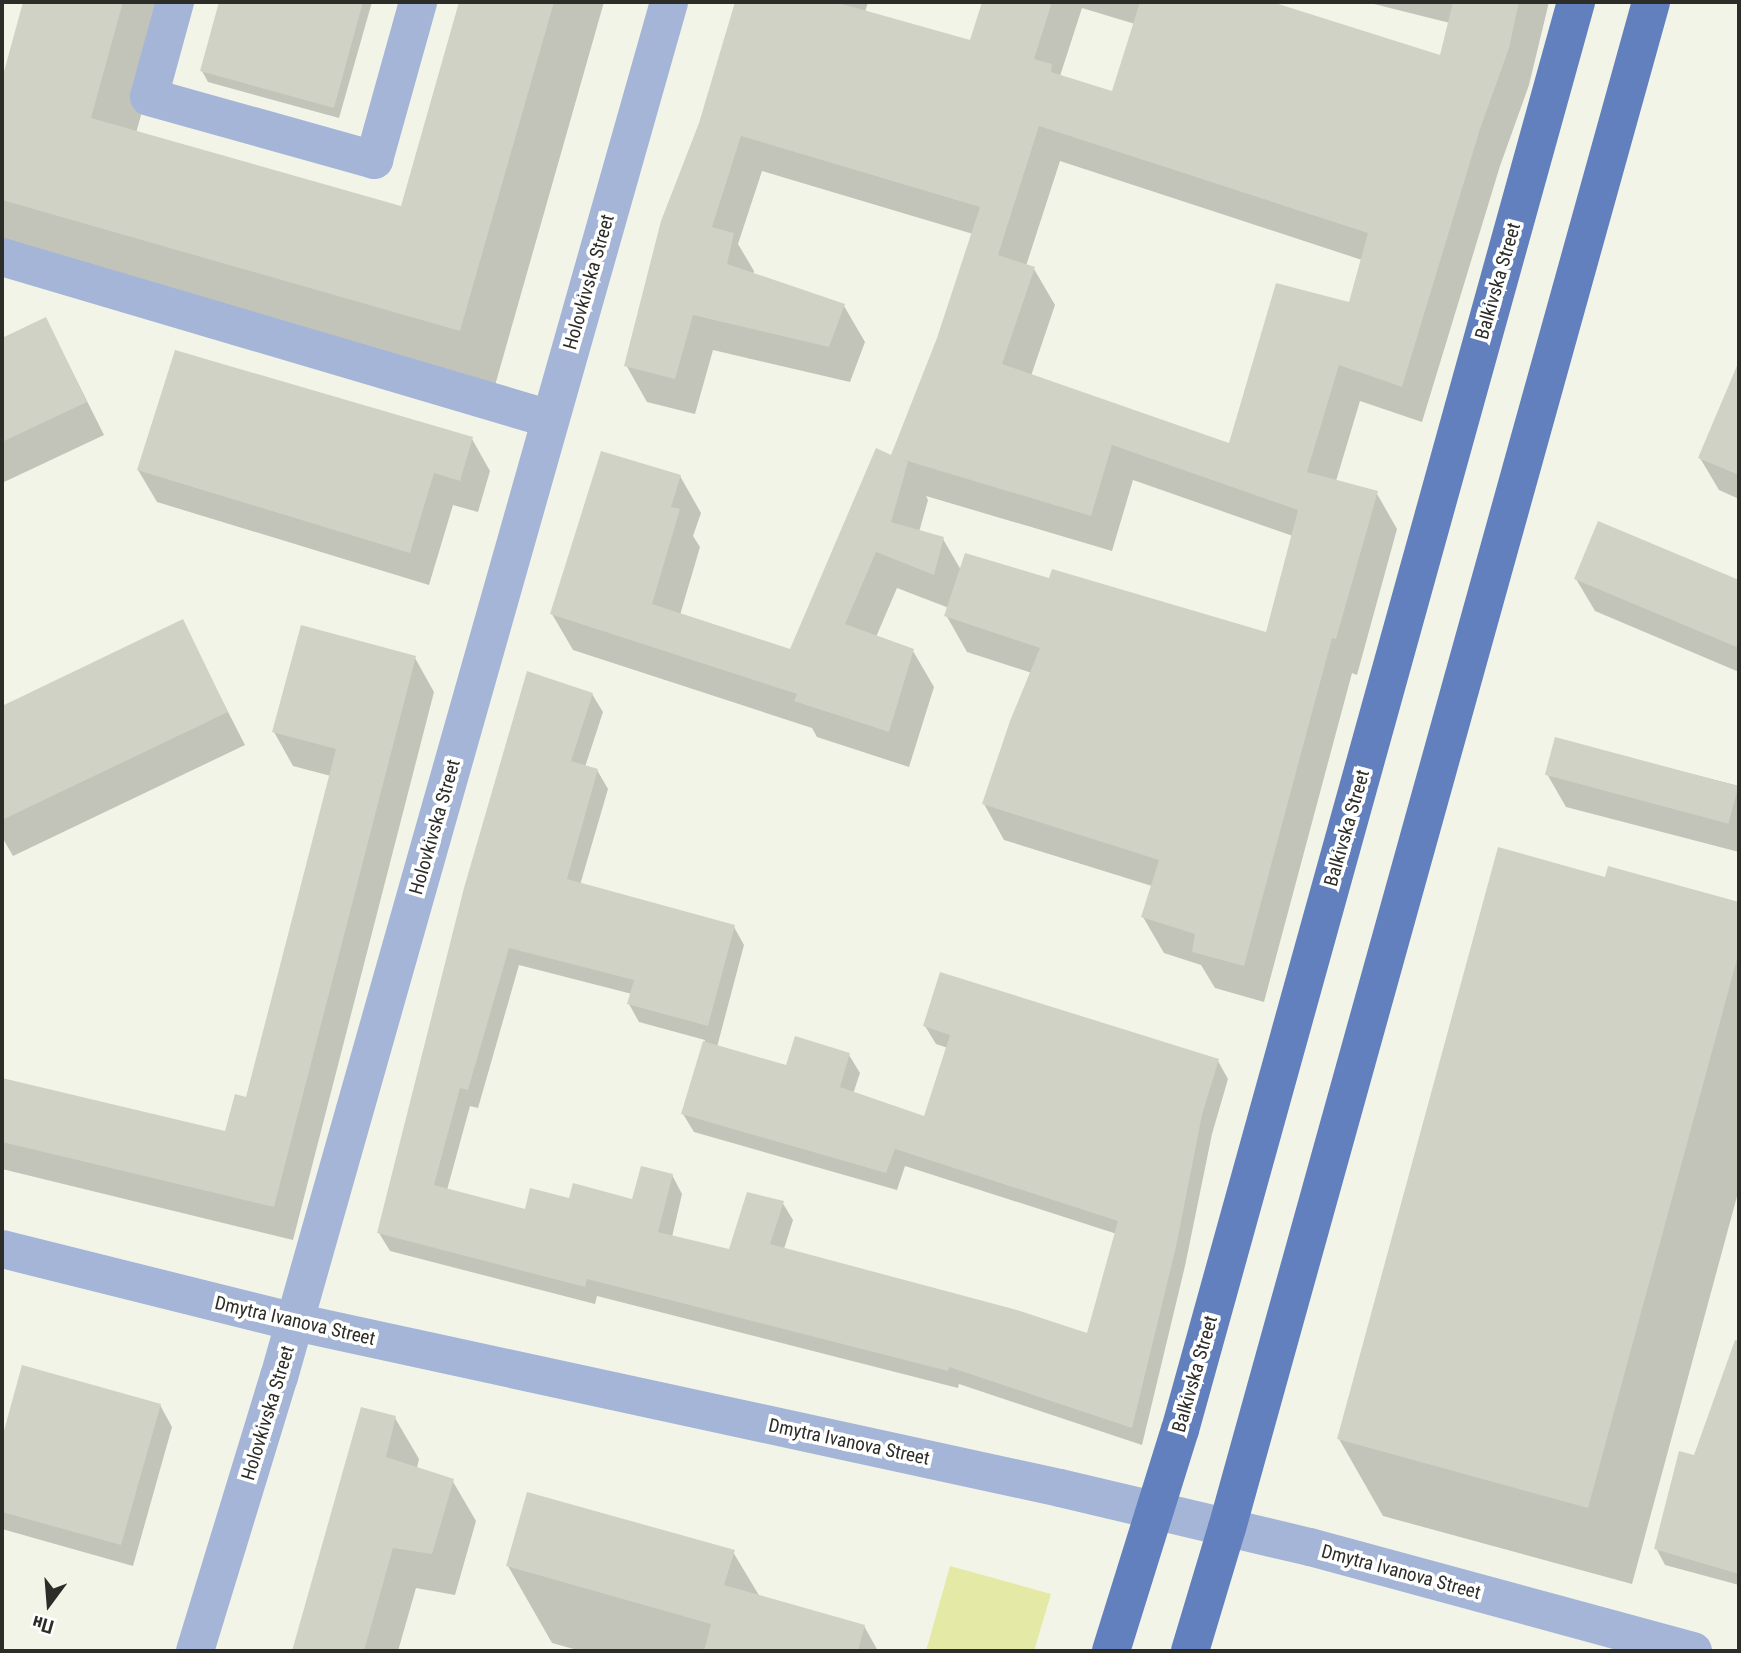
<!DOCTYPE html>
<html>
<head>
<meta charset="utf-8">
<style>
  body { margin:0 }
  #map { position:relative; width:1741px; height:1653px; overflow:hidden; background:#f3f4e8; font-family:"Roboto Condensed",sans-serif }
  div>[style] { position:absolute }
  .green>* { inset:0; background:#e4e9a6 }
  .shadow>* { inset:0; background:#0003 }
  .building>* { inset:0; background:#d0d2c6; transform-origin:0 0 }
  .minor>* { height:38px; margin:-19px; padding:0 19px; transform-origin:19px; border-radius:19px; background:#a4b5d7 }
  .major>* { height:38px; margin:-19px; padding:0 19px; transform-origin:19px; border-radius:19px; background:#6280bd }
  span { translate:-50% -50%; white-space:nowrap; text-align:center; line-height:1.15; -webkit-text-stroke:7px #fff; paint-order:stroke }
  .street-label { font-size:19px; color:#2c2d28 }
  .frame { position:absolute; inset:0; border:4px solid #2c2d28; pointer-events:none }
  .north { position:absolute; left:14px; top:1569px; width:70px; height:70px; -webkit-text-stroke:5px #fff; paint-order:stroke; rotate:196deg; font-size:19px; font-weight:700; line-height:28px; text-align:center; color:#2c2d28 }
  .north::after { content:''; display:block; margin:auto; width:24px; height:32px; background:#2c2d28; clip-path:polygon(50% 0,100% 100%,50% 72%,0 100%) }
</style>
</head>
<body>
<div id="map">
  <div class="green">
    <i style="clip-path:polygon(950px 1566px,1051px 1594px,1034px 1651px,926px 1651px)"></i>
  </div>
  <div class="shadow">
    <i style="clip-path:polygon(25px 2px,173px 2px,136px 133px,402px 208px,461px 2px,604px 2px,494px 389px,2px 250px,2px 85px)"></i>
    <i style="clip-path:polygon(221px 2px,372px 2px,339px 118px,208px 82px,202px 71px)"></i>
    <i style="clip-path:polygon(evenodd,737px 2px,868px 2px,865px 12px,971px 43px,984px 2px,1266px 2px,1441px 57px,1450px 23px,1366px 2px,1549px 2px,1529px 85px,1500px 166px,1422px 422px,1360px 401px,1336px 481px,1376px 492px,1397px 529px,1357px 675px,1352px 673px,1264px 1002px,1215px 988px,1201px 965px,1164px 953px,1143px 917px,1152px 886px,1004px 840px,984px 804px,1032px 673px,967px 652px,946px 615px,949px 608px,897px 588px,876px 637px,913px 651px,934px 687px,909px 767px,817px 737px,812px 728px,573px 650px,552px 614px,680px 476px,701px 513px,693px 536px,700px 547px,680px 615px,791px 651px,892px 457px,939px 338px,973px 234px,762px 171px,738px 244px,754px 271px,753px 275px,844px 306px,865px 342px,850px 382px,713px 350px,695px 414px,647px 402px,626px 365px,737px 2px,1082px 8px,1135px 24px,1113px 93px,1060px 76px,1082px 8px,737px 2px,1060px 161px,1362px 260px,1350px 304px,1230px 446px,1031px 376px,1055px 305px,1034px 269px,1026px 266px,1060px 161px,737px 2px,1133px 480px,1293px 536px,1267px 635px,1050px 580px,961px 570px,943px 539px,919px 532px,928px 500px,926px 496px,1112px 551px,1133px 480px)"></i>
    <i style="clip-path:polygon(46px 319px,104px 435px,2px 483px,2px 340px)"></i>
    <i style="clip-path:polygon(1726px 397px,1739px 402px,1739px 499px,1719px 490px,1700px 458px)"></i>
    <i style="clip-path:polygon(472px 439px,490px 471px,478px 512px,453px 505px,429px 585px,157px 502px,138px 470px)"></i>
    <i style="clip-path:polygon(1599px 524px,1739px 582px,1739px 672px,1595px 611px,1576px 579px)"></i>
    <i style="clip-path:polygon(182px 622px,245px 745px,13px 856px,2px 837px,2px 708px)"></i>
    <i style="clip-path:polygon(415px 658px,434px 692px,293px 1240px,2px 1169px,2px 1080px,226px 1133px,247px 1099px,331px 776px,293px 766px,274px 732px)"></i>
    <i style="clip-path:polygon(evenodd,592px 694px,603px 712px,585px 767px,597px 770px,608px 789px,580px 885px,734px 927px,744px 945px,717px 1047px,788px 1067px,849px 1055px,860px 1073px,853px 1094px,925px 1119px,948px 1048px,936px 1044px,925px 1026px,1218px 1061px,1228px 1079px,1212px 1134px,1185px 1266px,1142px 1445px,959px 1384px,958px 1388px,597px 1296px,595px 1304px,390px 1251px,379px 1233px,592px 694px,519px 965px,632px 994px,629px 1004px,639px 1022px,705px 1040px,683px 1114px,694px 1132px,897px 1190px,905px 1166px,1117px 1234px,1088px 1335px,784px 1249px,793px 1220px,782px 1202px,730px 1251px,672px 1237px,682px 1194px,672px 1175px,634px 1201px,570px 1200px,526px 1211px,447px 1190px,470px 1106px,478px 1108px,519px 965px)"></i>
    <i style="clip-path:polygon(1556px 739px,1739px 786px,1739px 852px,1566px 807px,1547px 774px)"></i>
    <i style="clip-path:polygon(1609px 869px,1739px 904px,1739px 1189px,1632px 1584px,1383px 1516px,1339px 1439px)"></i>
    <i style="clip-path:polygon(1739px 1335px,1739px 1585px,1665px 1565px,1656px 1548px,1695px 1457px)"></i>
    <i style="clip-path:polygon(24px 1367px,160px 1405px,172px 1427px,133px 1566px,2px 1529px,2px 1444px)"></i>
    <i style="clip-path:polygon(362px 1409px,395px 1418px,419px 1459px,417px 1468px,452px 1480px,476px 1521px,455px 1595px,416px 1588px,398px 1651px,294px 1651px)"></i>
    <i style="clip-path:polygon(733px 1552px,760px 1597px,864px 1626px,878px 1651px,581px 1651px,552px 1643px,508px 1566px)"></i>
  </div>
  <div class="building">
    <i style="clip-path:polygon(23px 2px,123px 2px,91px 118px,401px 206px,459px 2px,554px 2px,460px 331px,2px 200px,2px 79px)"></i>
    <i style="clip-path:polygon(219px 2px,363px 2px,334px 108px,200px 71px)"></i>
    <i style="clip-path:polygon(evenodd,735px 2px,835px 2px,970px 40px,982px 2px,1052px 2px,1034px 59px,1052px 64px,1051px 72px,1112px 91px,1140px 2px,1272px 2px,1440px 55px,1453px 2px,1519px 2px,1509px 48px,1480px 129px,1402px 387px,1339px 365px,1307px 472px,1378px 491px,1336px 639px,1332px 638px,1244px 966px,1192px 952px,1195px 934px,1141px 917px,1159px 860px,982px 804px,1010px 721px,1040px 648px,944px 616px,965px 553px,1049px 578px,1052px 569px,1266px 632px,1298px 510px,1112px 445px,1091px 516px,904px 460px,908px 462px,891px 522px,944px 537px,934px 575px,876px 552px,845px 624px,914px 649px,889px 732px,794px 701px,797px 694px,550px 614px,601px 451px,681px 475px,671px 507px,680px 509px,652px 604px,790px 649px,876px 448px,891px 455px,937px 338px,980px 207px,741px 136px,712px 227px,734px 233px,727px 264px,845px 304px,829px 347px,693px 315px,675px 379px,624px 366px,661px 221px,699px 123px,735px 2px,1039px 126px,1368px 233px,1349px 302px,1276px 283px,1229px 443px,1002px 364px,1035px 267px,998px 255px,1039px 126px)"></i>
    <i style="clip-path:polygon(46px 317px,87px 402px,2px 442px,2px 338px)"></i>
    <i style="clip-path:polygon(175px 350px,473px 437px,460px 481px,434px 473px,410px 553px,137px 470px)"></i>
    <i style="clip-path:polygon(1739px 361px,1739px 475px,1698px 458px)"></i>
    <i style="clip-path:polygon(1598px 521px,1739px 580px,1739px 648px,1574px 579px)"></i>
    <i style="clip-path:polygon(183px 619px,228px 712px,2px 820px,2px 706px)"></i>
    <i style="clip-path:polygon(301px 625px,416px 656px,274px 1207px,2px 1142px,2px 1078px,225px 1131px,235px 1094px,246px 1097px,336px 749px,272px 732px)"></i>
    <i style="clip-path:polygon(527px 671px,593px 693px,571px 761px,598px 769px,567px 879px,735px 925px,708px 1026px,627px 1004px,634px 980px,509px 948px,468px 1090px,460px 1088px,434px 1185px,525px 1209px,530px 1188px,569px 1198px,573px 1183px,632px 1199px,641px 1166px,673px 1174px,658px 1232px,729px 1249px,747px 1192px,784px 1201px,770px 1244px,1017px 1310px,1087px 1333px,1118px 1221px,895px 1149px,886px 1173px,681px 1114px,703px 1041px,786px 1065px,795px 1036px,850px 1053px,840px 1087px,924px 1116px,950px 1035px,923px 1026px,940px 972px,1219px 1059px,1202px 1115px,1176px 1247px,1132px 1428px,949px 1367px,948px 1371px,587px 1279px,585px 1287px,377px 1233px,464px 888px)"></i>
    <i style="left:1555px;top:737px;width:190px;height:39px;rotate:15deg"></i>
    <i style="clip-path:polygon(1498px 847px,1605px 877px,1608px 866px,1739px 902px,1739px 952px,1588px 1508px,1337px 1439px)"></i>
    <i style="clip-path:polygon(1735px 1340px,1739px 1341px,1739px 1574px,1654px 1549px,1679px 1451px,1694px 1455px)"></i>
    <i style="clip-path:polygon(22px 1365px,161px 1404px,121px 1545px,2px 1512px,2px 1438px)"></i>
    <i style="clip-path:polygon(361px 1407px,396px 1416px,386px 1457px,454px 1479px,432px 1554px,393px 1548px,364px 1651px,292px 1651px)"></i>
    <i style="clip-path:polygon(527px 1492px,735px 1550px,724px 1585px,865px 1625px,858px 1651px,704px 1651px,711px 1624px,506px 1566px)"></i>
  </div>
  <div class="minor">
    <i style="left:175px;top:2px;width:98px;rotate:105.3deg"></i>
    <i style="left:149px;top:97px;width:234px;rotate:15.6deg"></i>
    <i style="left:374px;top:160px;width:164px;rotate:-74.4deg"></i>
    <i style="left:2px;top:257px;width:571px;rotate:16.47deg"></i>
    <i style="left:2px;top:1249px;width:302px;rotate:14deg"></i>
    <i style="left:295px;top:1322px;width:783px;rotate:12.24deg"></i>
    <i style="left:1060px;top:1488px;width:257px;rotate:13.3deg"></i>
    <i style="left:1310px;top:1547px;width:397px;rotate:15.2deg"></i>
    <i style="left:195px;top:1651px;width:287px;rotate:-73deg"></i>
    <i style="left:279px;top:1377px;width:1429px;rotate:-74.16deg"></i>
  </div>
  <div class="major">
    <i style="left:1111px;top:1651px;width:232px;rotate:-72.7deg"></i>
    <i style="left:1180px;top:1430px;width:1482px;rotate:-74.5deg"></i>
    <i style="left:1190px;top:1651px;width:128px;rotate:-73.3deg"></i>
    <i style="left:1227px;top:1528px;width:1584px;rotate:-74.47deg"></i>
  </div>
  <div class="street-label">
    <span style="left:1498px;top:281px;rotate:-74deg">Balkivska Street</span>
    <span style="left:589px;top:282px;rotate:-74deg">Holovkivska Street</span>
    <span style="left:435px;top:827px;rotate:-74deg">Holovkivska Street</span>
    <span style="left:1347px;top:828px;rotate:-74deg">Balkivska Street</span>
    <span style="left:295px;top:1321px;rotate:13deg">Dmytra Ivanova Street</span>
    <span style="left:1195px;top:1374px;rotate:-74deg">Balkivska Street</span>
    <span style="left:268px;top:1413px;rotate:-73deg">Holovkivska Street</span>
    <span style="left:849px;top:1442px;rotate:12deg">Dmytra Ivanova Street</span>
    <span style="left:1401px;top:1572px;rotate:15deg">Dmytra Ivanova Street</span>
  </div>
  <div class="frame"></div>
  <div class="north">Пн</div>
</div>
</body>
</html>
